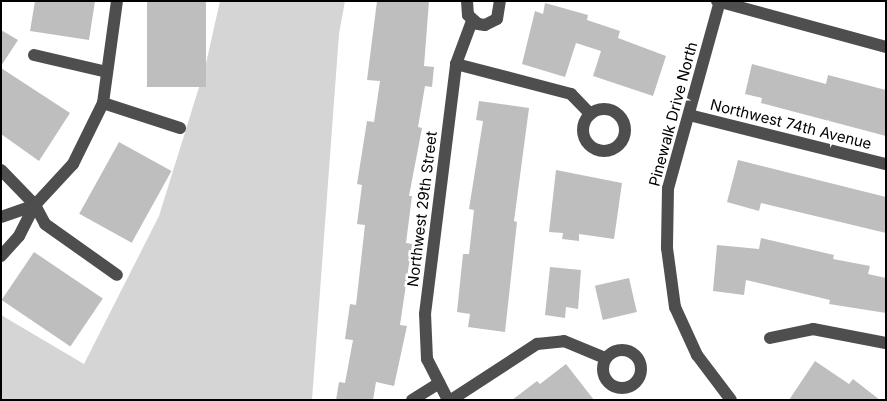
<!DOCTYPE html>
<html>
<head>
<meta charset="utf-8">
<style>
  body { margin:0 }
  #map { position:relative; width:887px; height:401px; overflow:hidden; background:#fff; font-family:Inter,sans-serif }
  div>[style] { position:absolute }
  .green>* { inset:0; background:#d5d5d5 }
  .building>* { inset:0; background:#bebebe; transform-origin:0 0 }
  .minor>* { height:12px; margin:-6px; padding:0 6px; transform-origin:6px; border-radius:6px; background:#4e4e4e }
  .minor>.ring { margin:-6px; padding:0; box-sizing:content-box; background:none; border:12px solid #4e4e4e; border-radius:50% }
  span { translate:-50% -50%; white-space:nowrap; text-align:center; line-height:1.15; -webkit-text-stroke:5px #fff; paint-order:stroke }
  .street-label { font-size:15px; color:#000 }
  .frame { position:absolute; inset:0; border:2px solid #000; pointer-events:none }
</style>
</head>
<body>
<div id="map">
  <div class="green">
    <i style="clip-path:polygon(220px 1px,345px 1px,339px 34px,312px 400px,1px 400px,1px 315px,84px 364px,159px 216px,205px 68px)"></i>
  </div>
  <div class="building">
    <i style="clip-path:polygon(35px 1px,95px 1px,89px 40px,30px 31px)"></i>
    <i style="left:147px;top:1px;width:59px;height:86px"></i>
    <i style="clip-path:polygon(377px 1px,429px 1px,424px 66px,434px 67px,432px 87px,425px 86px,418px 127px,422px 128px,409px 196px,412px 196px,406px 243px,412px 244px,400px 325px,407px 326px,394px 386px,376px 382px,373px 400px,336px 400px,339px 382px,345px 383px,353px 340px,345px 339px,350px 304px,356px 305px,365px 225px,357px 224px,362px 185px,357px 184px,367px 121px,374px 122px,380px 81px,367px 80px)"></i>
    <i style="clip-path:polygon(545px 3px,588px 15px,587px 20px,620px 31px,618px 38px,666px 56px,653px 96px,593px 76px,601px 51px,576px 43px,565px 77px,522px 64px,535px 11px,543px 14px)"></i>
    <i style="clip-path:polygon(1px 30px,18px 40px,1px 66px)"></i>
    <i style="clip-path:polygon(752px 64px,826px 84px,828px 75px,886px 90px,886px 136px,761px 103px,762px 98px,745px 94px)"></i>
    <i style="clip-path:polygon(1px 68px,70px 113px,39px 161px,1px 134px)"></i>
    <i style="clip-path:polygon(479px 101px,529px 108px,514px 221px,517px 222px,505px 332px,468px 327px,470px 314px,457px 312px,463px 254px,469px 254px,474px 210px,469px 209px,483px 121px,476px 120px)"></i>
    <i style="left:119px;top:142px;width:60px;height:82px;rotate:29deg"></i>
    <i style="clip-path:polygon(738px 160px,886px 197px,886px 233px,761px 203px,759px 211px,727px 202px)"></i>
    <i style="clip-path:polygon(556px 170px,622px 183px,614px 239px,579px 234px,579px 241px,562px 239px,563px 233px,549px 232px)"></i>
    <i style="clip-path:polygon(761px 238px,834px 255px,833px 259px,870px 266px,868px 274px,886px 278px,886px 313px,829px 304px,830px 300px,746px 280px,744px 295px,713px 291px,717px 245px,759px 249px)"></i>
    <i style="left:34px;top:252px;width:83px;height:58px;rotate:34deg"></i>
    <i style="clip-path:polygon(550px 267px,581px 270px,578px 309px,566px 307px,565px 318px,545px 315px)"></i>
    <i style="left:629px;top:278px;width:35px;height:35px;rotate:77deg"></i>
    <i style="clip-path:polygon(815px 361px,849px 384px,853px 379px,880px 400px,789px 400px)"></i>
    <i style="clip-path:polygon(566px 364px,594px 400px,512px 400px,537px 381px,540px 384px)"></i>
  </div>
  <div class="minor">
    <i style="left:467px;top:1px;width:14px;rotate:86deg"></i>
    <i style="left:468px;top:15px;width:13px;rotate:42deg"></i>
    <i style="left:478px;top:24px;width:7px;rotate:8deg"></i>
    <i style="left:485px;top:25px;width:13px;rotate:-27deg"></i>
    <i style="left:497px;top:19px;width:18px;rotate:-81deg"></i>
    <i style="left:717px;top:1px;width:175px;rotate:15.2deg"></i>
    <i style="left:720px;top:1px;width:194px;rotate:105.5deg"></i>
    <i style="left:668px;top:188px;width:60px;rotate:91deg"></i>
    <i style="left:667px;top:248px;width:60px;rotate:82.3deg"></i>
    <i style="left:675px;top:307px;width:53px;rotate:65.4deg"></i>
    <i style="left:697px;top:355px;width:56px;rotate:52.9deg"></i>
    <i style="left:34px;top:55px;width:75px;rotate:13.1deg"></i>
    <i style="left:456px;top:64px;width:119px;rotate:14.6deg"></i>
    <i style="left:571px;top:94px;width:28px;rotate:46deg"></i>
    <i style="left:103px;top:103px;width:81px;rotate:18deg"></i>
    <i class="ring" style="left:583px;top:109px;width:30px;height:30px"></i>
    <i style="left:689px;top:115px;width:203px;rotate:14deg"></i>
    <i style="left:1px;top:170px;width:49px;rotate:45.8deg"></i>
    <i style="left:35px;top:205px;width:21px;rotate:62deg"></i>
    <i style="left:45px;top:224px;width:88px;rotate:35.3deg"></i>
    <i style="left:1px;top:217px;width:36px;rotate:-19deg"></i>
    <i style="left:1px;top:256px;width:27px;rotate:-48deg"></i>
    <i style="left:19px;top:236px;width:35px;rotate:-63deg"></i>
    <i style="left:35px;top:205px;width:56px;rotate:-47.2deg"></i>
    <i style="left:73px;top:164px;width:68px;rotate:-63.8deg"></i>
    <i style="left:103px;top:103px;width:103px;rotate:-82.2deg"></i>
    <i style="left:770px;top:338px;width:44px;rotate:-11.8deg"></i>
    <i style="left:813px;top:329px;width:74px;rotate:10.9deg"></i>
    <i class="ring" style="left:603px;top:350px;width:26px;height:26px"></i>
    <i style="left:412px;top:400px;width:32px;rotate:-32deg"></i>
    <i style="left:448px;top:400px;width:46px;rotate:-117.1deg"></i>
    <i style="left:427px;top:359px;width:45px;rotate:-92.5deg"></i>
    <i style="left:425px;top:314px;width:252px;rotate:-82.9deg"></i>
    <i style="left:456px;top:64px;width:46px;rotate:-69.6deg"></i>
    <i style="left:451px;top:400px;width:103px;rotate:-33.1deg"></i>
    <i style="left:537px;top:344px;width:27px;rotate:-6deg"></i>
    <i style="left:564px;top:341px;width:44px;rotate:22.5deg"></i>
  </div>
  <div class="street-label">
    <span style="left:673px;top:114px;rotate:-75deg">Pinewalk Drive North</span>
    <span style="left:791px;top:124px;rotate:14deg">Northwest 74th Avenue</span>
    <span style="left:422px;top:209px;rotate:-83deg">Northwest 29th Street</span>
  </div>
  <div class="frame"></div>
</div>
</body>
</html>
